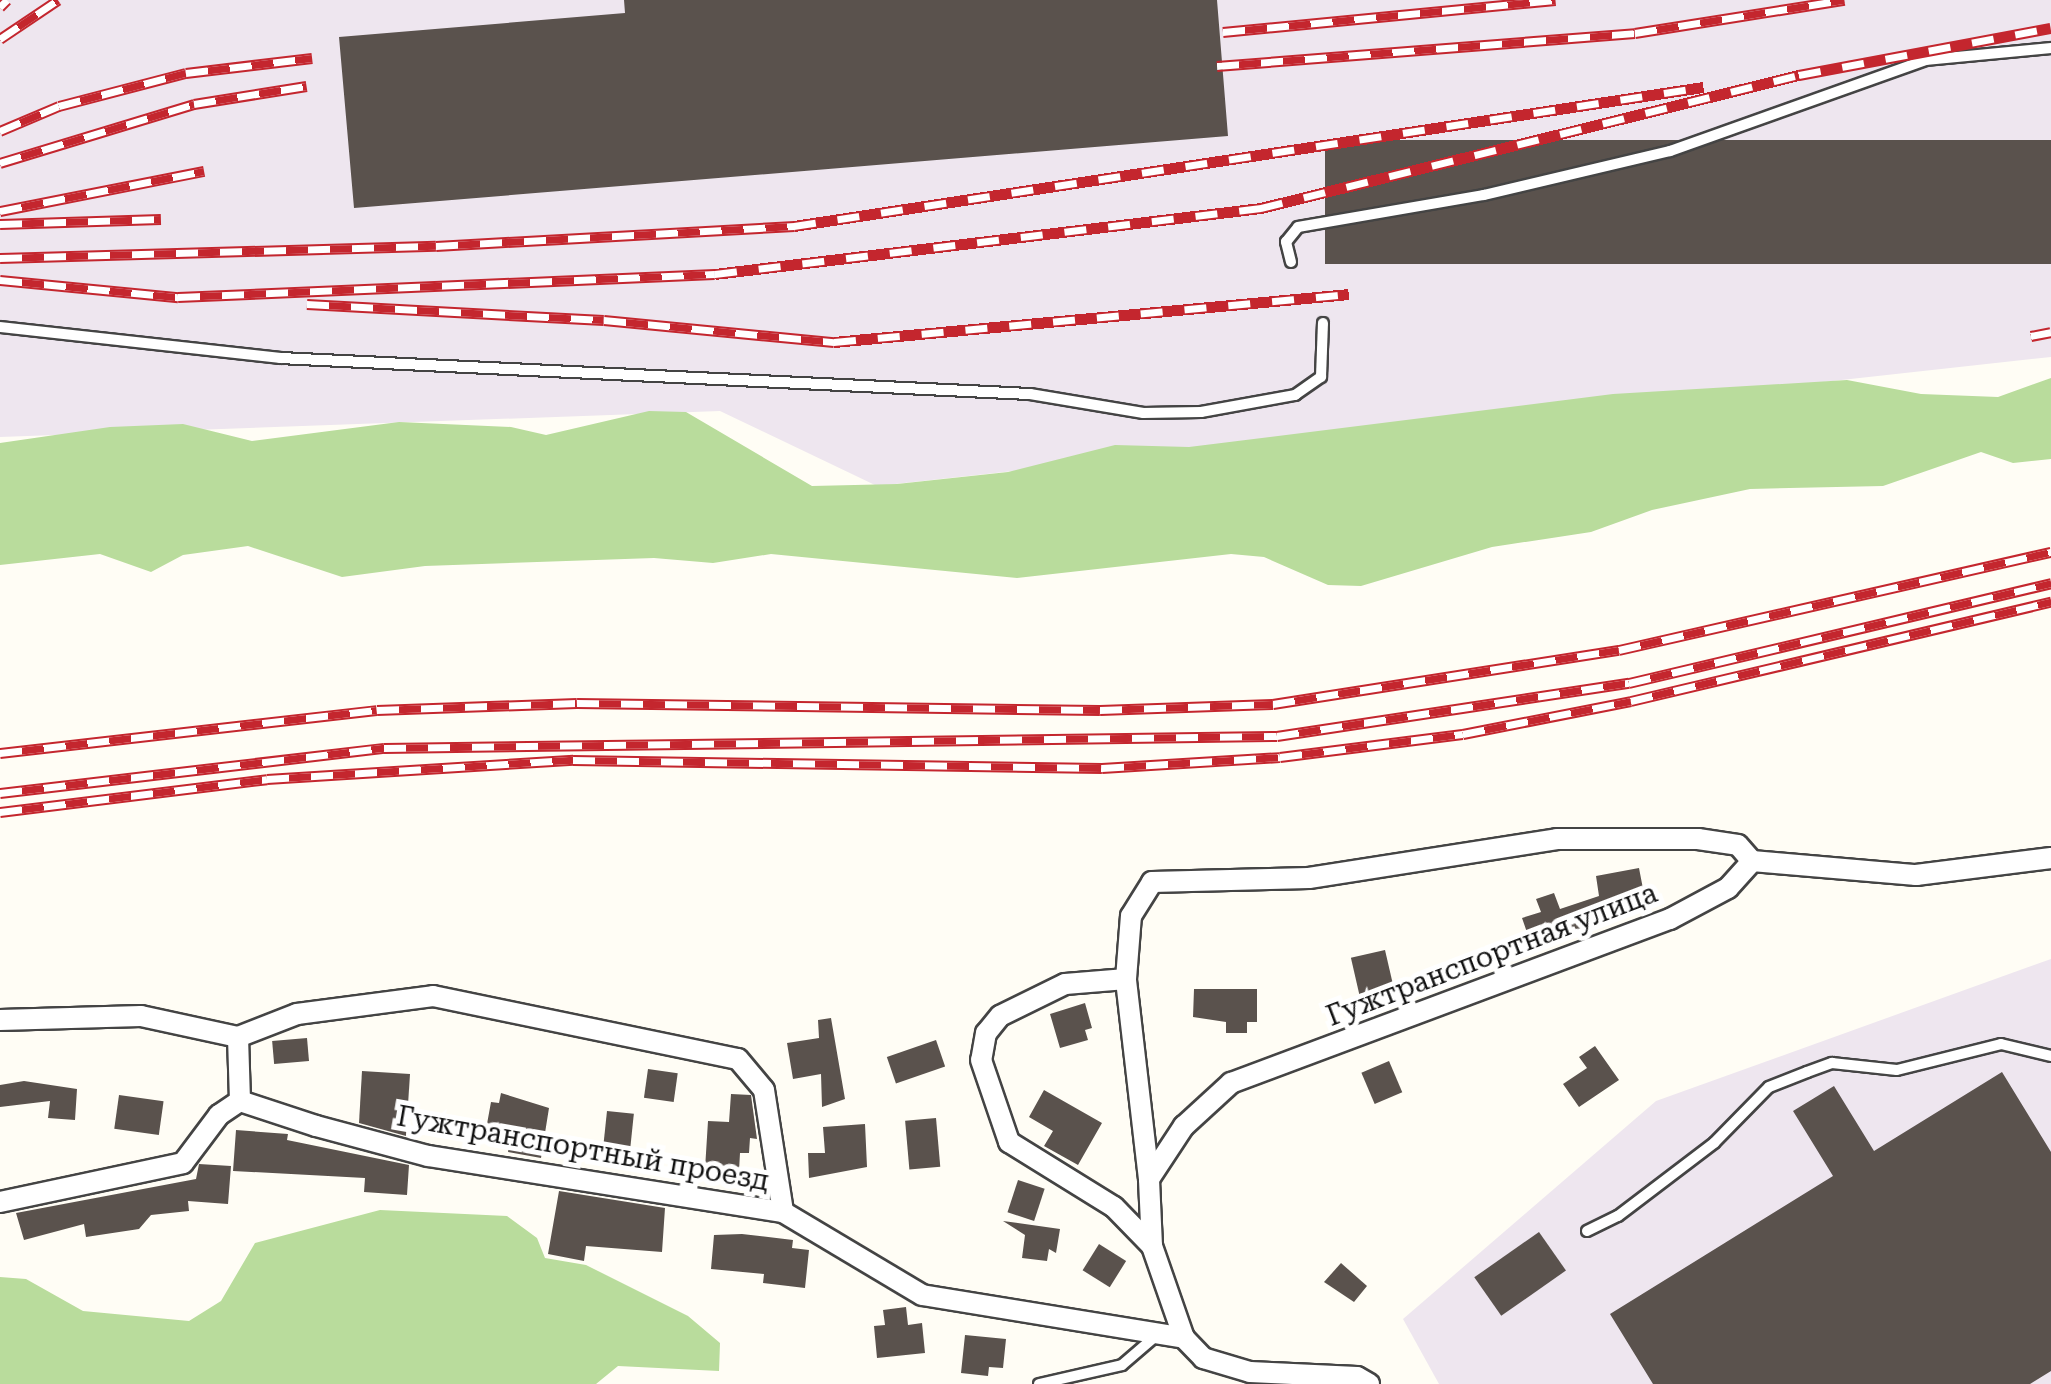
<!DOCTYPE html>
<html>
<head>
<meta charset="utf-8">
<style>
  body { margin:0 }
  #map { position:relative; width:2051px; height:1384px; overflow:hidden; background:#fffdf5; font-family:"Roboto Serif",serif }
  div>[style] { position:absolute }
  .industrial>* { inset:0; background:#eee6ef }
  .forest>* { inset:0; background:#b9dc9c }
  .building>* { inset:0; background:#5a524d; transform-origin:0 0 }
  .roads { filter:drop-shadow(2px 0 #444) drop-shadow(-2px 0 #444) drop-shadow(0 2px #444) drop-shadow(0 -2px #444) }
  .service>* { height:10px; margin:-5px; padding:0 5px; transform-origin:5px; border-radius:5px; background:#fff }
  .minor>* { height:20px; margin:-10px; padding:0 10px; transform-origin:10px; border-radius:10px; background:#fff }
  .rail>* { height:11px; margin-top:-5.5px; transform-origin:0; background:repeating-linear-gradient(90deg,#fff 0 22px,#c4262e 0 44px); box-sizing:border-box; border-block:2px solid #c4262e }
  span { translate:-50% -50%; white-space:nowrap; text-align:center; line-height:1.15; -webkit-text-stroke:10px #fff; paint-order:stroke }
  .street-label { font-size:28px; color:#111 }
</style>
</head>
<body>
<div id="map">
  <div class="industrial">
    <i style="clip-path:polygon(0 0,2051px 0,2051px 357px,877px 486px,720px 411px,0 437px)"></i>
    <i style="clip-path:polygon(2051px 959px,2051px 1384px,1439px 1384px,1403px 1319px,1656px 1101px)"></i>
  </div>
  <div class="forest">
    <i style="clip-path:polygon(2051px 378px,2051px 459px,2013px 463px,1981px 452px,1883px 486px,1750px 489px,1652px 510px,1591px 532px,1492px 547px,1361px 586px,1328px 585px,1264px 557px,1231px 554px,1017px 578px,771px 554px,713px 563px,654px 558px,425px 566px,342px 577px,248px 546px,183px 555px,151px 572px,100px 554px,0 565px,0 443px,110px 427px,183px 424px,252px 441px,399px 422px,511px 427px,546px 435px,649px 411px,686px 412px,812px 486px,897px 484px,1008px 472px,1115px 445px,1189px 447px,1613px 394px,1847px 380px,1921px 394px,1998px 397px)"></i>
    <i style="clip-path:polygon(380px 1210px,507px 1216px,537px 1238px,545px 1258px,586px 1265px,688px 1316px,720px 1343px,719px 1371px,618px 1366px,596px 1384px,0 1384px,0 1277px,26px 1279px,83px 1311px,189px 1321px,221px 1301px,255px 1243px)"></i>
  </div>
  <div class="building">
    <i style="clip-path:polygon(624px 0,1217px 0,1228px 136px,354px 208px,339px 37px,625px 13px)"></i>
    <i style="left:2051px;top:140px;width:124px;height:726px;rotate:90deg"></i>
    <i style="clip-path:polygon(1639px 868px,1644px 894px,1618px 899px,1620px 911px,1589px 917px,1593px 927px,1532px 947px,1522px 918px,1541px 912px,1536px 899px,1554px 893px,1560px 909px,1599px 896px,1596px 876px)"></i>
    <i style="left:1385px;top:950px;width:37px;height:35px;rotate:77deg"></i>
    <i style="clip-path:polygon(1194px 989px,1257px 989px,1257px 1022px,1247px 1022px,1247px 1033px,1226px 1033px,1226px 1022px,1193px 1017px)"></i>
    <i style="clip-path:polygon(1085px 1003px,1092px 1028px,1085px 1030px,1088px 1040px,1060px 1048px,1050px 1014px)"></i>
    <i style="clip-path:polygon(831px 1018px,845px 1099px,822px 1107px,821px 1074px,793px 1079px,787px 1043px,819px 1038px,818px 1020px)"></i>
    <i style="left:307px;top:1038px;width:23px;height:35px;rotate:85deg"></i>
    <i style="left:936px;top:1040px;width:28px;height:52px;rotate:71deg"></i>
    <i style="clip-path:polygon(1595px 1046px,1619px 1080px,1579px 1107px,1563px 1084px,1587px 1068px,1579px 1057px)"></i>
    <i style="left:1389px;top:1061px;width:34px;height:30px;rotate:67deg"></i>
    <i style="left:648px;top:1069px;width:30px;height:29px;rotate:8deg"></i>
    <i style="clip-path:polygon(362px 1071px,410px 1074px,406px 1136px,359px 1123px)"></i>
    <i style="clip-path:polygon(2002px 1072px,2051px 1152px,2051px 1371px,2030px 1384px,1653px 1384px,1610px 1314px,1833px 1176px,1793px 1111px,1834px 1086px,1874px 1151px)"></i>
    <i style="clip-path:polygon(24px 1081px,77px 1089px,75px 1120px,48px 1118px,50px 1101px,0 1107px,0 1085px)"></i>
    <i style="clip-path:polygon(1044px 1090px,1102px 1123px,1078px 1165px,1044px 1146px,1053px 1131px,1029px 1117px)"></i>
    <i style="clip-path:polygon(501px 1093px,549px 1108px,541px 1158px,508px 1152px,512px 1129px,487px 1124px,491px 1102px,499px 1103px)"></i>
    <i style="clip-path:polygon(731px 1094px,751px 1095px,757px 1139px,750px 1138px,749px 1153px,740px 1153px,739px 1171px,705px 1169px,708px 1121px,729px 1122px)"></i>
    <i style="left:119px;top:1095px;width:45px;height:34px;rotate:8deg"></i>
    <i style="left:607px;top:1111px;width:27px;height:35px;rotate:6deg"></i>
    <i style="left:936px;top:1118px;width:49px;height:31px;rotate:85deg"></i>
    <i style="clip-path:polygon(865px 1124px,867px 1167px,809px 1178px,808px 1153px,825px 1153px,823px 1127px)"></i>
    <i style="clip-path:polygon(236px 1130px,288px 1134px,287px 1140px,409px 1165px,407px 1195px,364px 1192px,365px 1178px,233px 1171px)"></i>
    <i style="clip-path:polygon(199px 1164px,231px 1166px,228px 1204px,188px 1201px,189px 1211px,151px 1215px,139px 1229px,86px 1237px,84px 1224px,24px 1240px,16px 1213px,196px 1179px)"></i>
    <i style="left:1018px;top:1180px;width:28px;height:34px;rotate:18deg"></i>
    <i style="clip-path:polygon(559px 1191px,665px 1208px,662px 1252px,586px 1246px,584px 1261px,548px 1254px)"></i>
    <i style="clip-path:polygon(1003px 1221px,1060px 1229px,1056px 1253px,1049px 1249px,1047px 1261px,1022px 1258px,1025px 1235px)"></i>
    <i style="left:1539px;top:1232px;width:47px;height:79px;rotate:55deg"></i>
    <i style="clip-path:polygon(742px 1234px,793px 1240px,792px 1248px,809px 1250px,805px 1288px,763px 1283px,764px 1274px,711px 1269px,714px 1235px)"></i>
    <i style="left:1099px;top:1244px;width:32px;height:31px;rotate:32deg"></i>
    <i style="clip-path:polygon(1341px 1263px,1367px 1286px,1354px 1302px,1324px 1282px)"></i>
    <i style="clip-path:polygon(906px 1307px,908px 1325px,922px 1323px,925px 1353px,877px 1358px,874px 1326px,885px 1325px,883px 1310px)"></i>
    <i style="clip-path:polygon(965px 1335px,1006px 1339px,1003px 1368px,989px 1367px,988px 1376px,961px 1373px)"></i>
  </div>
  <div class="roads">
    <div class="service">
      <i style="left:1291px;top:262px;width:21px;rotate:-104deg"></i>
      <i style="left:1286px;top:242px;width:19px;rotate:-51deg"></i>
      <i style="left:1298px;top:227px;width:189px;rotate:-9.8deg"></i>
      <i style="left:1484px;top:195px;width:191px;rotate:-13.3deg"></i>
      <i style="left:1670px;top:151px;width:271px;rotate:-19.6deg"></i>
      <i style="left:1925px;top:60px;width:127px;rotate:-5.4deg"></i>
      <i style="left:0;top:327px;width:282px;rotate:6.3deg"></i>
      <i style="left:280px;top:358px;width:751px;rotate:2.75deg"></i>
      <i style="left:1030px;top:394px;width:115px;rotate:9.5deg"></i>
      <i style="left:1143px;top:413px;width:58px;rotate:-1deg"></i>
      <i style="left:1201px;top:412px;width:96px;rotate:-10.3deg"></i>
      <i style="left:1295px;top:395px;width:32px;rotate:-35deg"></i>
      <i style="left:1321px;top:377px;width:54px;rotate:-87.9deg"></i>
      <i style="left:1587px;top:1231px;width:34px;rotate:-26deg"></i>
      <i style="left:1618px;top:1216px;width:121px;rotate:-37.2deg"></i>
      <i style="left:1714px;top:1143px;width:78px;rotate:-45.5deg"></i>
      <i style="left:1769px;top:1087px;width:41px;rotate:-21.5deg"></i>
      <i style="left:1807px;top:1072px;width:27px;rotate:-20deg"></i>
      <i style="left:1832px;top:1063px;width:65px;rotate:6.1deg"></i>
      <i style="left:1897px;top:1070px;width:107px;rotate:-14deg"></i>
      <i style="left:2001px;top:1044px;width:51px;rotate:13.5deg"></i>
      <i style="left:1039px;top:1384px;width:85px;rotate:-12.9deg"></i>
      <i style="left:1122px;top:1365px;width:48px;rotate:-40.7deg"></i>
    </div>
    <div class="minor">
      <i style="left:1126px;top:979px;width:63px;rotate:-85.5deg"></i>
      <i style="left:1131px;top:916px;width:40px;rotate:-58deg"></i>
      <i style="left:1152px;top:882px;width:157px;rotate:-1.5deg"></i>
      <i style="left:1309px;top:878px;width:251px;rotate:-8.9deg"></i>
      <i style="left:1557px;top:839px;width:141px"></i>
      <i style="left:1698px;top:839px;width:40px;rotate:8.5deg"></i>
      <i style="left:1738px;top:845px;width:21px;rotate:49deg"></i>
      <i style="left:0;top:1020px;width:141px;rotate:-1.6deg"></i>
      <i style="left:141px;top:1016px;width:99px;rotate:12.2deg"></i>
      <i style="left:238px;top:1037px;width:64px;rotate:88.2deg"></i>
      <i style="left:240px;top:1101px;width:80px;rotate:18.2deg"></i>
      <i style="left:316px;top:1126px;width:116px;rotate:15deg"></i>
      <i style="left:428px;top:1156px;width:359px;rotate:9deg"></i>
      <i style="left:783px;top:1212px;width:162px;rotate:30.8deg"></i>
      <i style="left:922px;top:1295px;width:266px;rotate:9.3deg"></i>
      <i style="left:1184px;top:1338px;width:28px;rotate:46deg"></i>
      <i style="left:1203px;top:1358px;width:49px;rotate:16.6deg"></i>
      <i style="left:1250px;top:1372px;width:107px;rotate:2.7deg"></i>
      <i style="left:1357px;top:1377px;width:14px;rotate:30deg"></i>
      <i style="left:238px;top:1037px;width:63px;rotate:-21.3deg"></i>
      <i style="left:297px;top:1014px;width:137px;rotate:-7.5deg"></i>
      <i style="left:433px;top:996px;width:311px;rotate:11.7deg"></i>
      <i style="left:738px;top:1059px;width:40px;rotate:50deg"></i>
      <i style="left:764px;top:1090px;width:123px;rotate:81.1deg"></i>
      <i style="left:1149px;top:1179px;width:201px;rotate:-96.6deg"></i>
      <i style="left:1126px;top:979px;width:61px;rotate:175.3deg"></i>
      <i style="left:1065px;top:984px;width:72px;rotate:153.8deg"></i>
      <i style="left:1000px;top:1016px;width:22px;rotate:129deg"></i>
      <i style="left:986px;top:1033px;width:27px;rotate:100deg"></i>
      <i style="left:981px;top:1060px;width:87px;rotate:71.1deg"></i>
      <i style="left:1009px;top:1142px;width:123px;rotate:31.8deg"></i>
      <i style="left:1114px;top:1207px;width:54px;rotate:45.7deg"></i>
      <i style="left:0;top:1202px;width:187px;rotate:-12deg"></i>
      <i style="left:183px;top:1163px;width:60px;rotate:-53.1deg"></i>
      <i style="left:219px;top:1115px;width:25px;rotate:-34deg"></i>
      <i style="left:1184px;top:1338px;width:97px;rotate:-109.2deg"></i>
      <i style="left:1152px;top:1246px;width:67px;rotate:-92.6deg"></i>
      <i style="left:1149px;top:1179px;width:64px;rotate:-56.6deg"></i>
      <i style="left:1184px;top:1126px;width:64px;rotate:-42.5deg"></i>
      <i style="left:1231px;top:1083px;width:469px;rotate:-20.5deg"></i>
      <i style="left:1670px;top:919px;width:66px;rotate:-28.1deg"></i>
      <i style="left:1728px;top:888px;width:36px;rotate:-48deg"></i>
      <i style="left:1752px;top:861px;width:165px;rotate:4.9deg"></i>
      <i style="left:1916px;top:875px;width:136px;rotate:-7.2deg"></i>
    </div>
  </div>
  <div class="rail">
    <i style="left:0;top:7px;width:10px;rotate:-45deg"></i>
    <i style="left:1223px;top:32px;width:334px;rotate:-5.5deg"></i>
    <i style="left:0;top:39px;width:70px;rotate:-33.9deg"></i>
    <i style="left:1217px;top:66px;width:419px;rotate:-4.5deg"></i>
    <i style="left:1635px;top:33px;width:212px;rotate:-9deg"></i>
    <i style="left:0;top:131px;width:64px;rotate:-23deg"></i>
    <i style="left:59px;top:106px;width:131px;rotate:-14.6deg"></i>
    <i style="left:186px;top:73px;width:127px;rotate:-6.8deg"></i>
    <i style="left:0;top:163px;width:203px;rotate:-16.9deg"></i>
    <i style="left:194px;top:104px;width:114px;rotate:-9.1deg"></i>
    <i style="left:0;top:211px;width:208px;rotate:-11.1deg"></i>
    <i style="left:0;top:224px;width:161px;rotate:-1.8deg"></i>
    <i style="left:0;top:258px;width:436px;rotate:-1.6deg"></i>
    <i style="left:436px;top:246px;width:359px;rotate:-3.2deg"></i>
    <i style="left:794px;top:226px;width:920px;rotate:-8.69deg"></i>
    <i style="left:0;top:280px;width:179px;rotate:5.5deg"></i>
    <i style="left:178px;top:297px;width:537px;rotate:-2.45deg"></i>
    <i style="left:715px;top:274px;width:550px;rotate:-6.89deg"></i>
    <i style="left:1261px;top:208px;width:554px;rotate:-13.89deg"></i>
    <i style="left:1799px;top:75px;width:256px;rotate:-10.6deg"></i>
    <i style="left:307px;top:304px;width:297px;rotate:3.1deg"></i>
    <i style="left:604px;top:320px;width:231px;rotate:5.5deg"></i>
    <i style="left:834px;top:342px;width:517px;rotate:-5.32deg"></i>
    <i style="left:2031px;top:336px;width:20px;rotate:-11deg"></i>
    <i style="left:0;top:753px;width:379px;rotate:-6.5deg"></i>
    <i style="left:377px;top:710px;width:200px;rotate:-2deg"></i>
    <i style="left:577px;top:703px;width:523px;rotate:0.77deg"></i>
    <i style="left:1100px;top:710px;width:173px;rotate:-2deg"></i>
    <i style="left:1273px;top:704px;width:350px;rotate:-8.9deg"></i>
    <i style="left:1619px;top:650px;width:443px;rotate:-12.8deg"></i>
    <i style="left:0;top:793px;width:387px;rotate:-6.7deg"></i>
    <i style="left:384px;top:748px;width:893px;rotate:-0.77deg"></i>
    <i style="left:1277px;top:736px;width:356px;rotate:-8.6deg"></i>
    <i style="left:1629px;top:683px;width:434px;rotate:-13.3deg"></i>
    <i style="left:0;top:812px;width:269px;rotate:-7deg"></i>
    <i style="left:267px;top:779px;width:307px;rotate:-3.6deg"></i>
    <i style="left:573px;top:760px;width:529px;rotate:0.87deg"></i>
    <i style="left:1102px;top:768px;width:178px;rotate:-3.5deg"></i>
    <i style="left:1280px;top:757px;width:184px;rotate:-7.2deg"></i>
    <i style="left:1463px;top:734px;width:171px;rotate:-11.1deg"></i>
    <i style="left:1631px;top:701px;width:432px;rotate:-13.3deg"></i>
  </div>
  <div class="street-label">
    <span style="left:1492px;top:955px;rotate:-21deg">Гужтранспортная улица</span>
    <span style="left:583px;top:1149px;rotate:10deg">Гужтранспортный проезд</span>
  </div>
</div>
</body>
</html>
